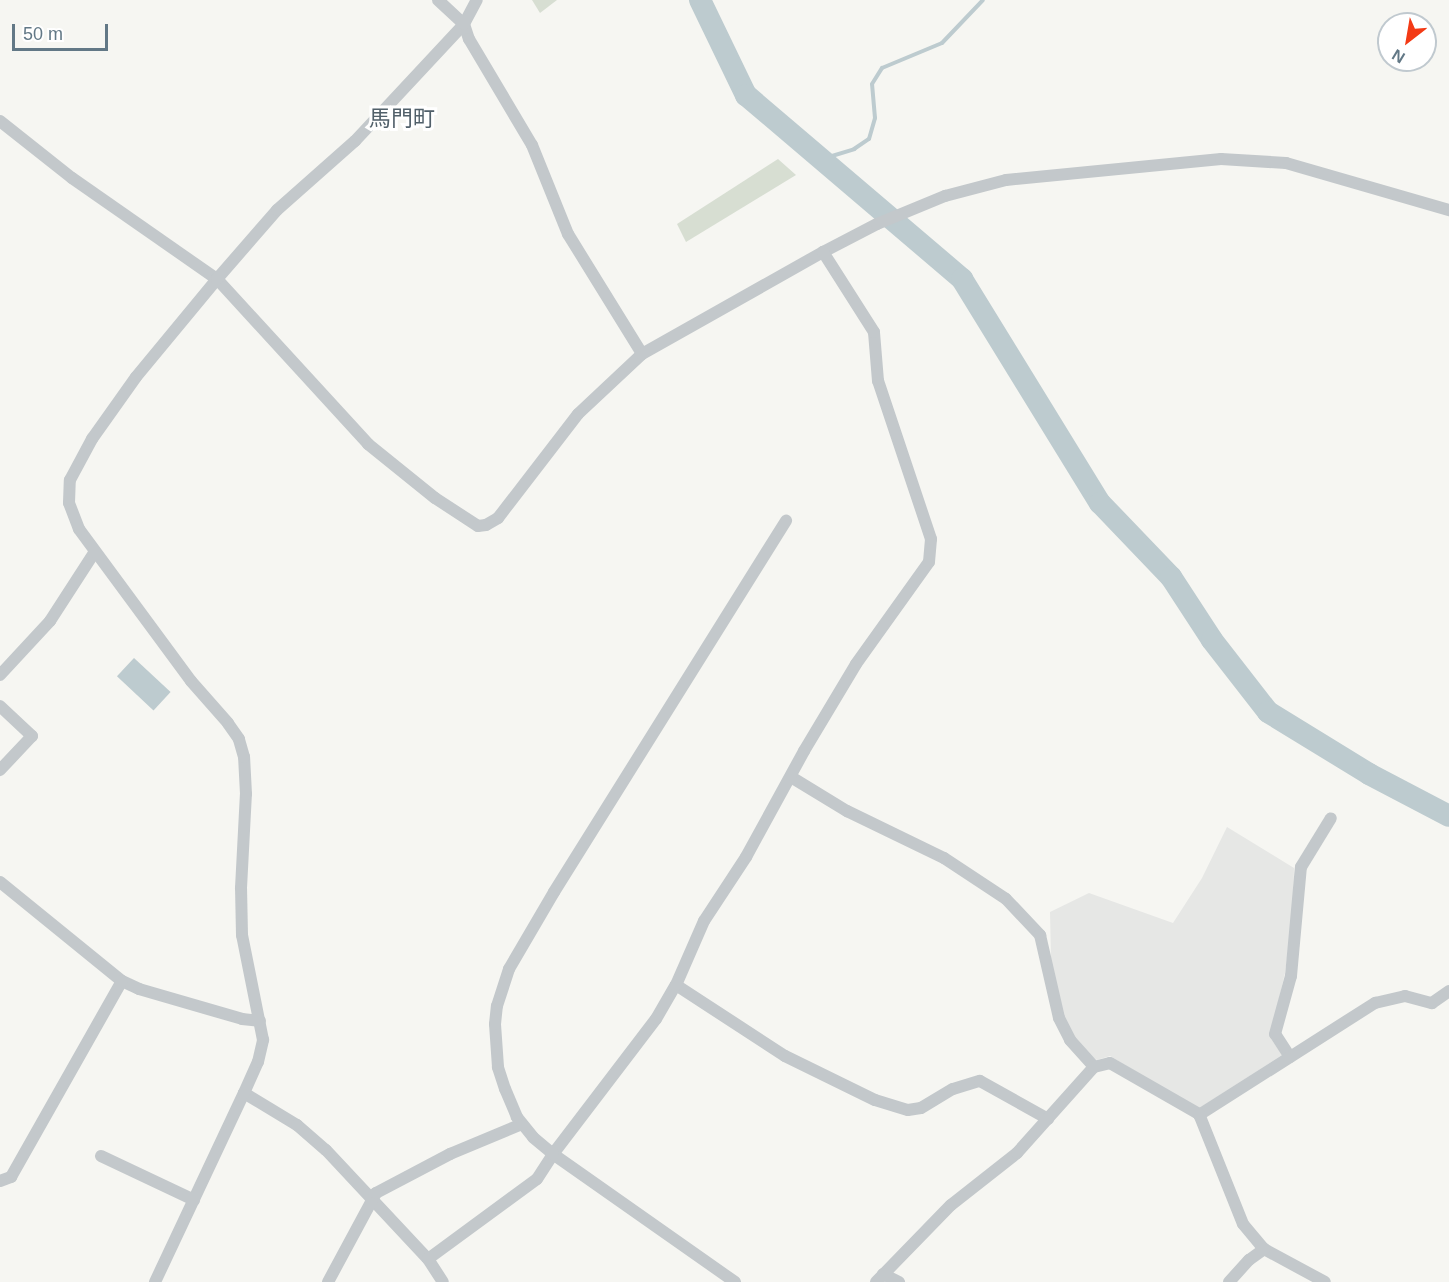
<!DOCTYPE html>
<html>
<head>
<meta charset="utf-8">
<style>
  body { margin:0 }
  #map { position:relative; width:1449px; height:1282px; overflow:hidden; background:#f6f6f2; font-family:Arial,"Noto Sans JP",sans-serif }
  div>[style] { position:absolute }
  .built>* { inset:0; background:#e6e7e5 }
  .green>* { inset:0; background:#d7ded2 }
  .water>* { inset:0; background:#bdcbcf; transform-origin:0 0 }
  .stream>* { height:4px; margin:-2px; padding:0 2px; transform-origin:2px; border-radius:2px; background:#bdcbcf }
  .river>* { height:22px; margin:-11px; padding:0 11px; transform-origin:11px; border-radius:11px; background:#bdcbcf }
  .minor>* { height:12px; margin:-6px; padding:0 6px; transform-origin:6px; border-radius:6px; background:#c3c8cb }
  span { translate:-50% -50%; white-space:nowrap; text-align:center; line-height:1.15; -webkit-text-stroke:6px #fff; paint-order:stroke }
  .quarter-label { font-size:22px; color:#51606a }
  .north { position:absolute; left:1377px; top:12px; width:60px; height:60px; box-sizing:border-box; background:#fff; border:2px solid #c0c9cf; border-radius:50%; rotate:211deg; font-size:16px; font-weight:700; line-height:24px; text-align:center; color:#627886 }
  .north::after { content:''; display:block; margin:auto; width:21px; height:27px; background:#f33a15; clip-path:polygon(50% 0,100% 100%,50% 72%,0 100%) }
  .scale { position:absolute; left:12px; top:24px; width:96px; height:27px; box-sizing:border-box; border:3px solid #627886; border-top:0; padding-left:8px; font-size:18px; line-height:21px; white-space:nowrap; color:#627886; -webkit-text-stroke:4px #fff; paint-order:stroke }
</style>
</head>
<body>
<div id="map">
  <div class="built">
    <i style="clip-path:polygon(1227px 827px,1294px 868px,1293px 913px,1285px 973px,1270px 1037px,1282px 1055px,1198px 1109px,1110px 1056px,1097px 1060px,1088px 1054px,1074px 1037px,1063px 1016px,1051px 959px,1050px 912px,1089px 893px,1173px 923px,1202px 878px)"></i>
  </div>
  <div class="green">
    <i style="clip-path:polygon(532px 0,557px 0,540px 13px)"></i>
    <i style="clip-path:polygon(778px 159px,796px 175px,686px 242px,677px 224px)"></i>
  </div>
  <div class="water">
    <i style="left:134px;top:658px;width:50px;height:25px;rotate:43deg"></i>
  </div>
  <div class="stream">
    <i style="left:822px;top:159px;width:34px;rotate:-17deg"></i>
    <i style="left:854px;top:149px;width:18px;rotate:-34deg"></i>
    <i style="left:869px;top:139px;width:22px;rotate:-74deg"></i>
    <i style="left:875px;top:118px;width:34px;rotate:-95deg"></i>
    <i style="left:872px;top:84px;width:19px;rotate:-58deg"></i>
    <i style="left:882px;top:68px;width:65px;rotate:-22.6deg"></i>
    <i style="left:942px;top:43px;width:59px;rotate:-46.4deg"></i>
  </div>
  <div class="river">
    <i style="left:700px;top:0;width:106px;rotate:64.2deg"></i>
    <i style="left:746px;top:95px;width:284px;rotate:40.4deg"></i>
    <i style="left:962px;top:279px;width:263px;rotate:58.4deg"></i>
    <i style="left:1100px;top:503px;width:103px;rotate:46.2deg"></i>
    <i style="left:1171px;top:577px;width:75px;rotate:56.9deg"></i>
    <i style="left:1212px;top:640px;width:91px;rotate:52.1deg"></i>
    <i style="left:1268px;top:712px;width:119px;rotate:31.5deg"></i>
    <i style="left:1369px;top:774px;width:90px;rotate:27.7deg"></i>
  </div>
  <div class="minor">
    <i style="left:438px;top:0;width:35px;rotate:43deg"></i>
    <i style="left:464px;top:24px;width:16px;rotate:72deg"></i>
    <i style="left:469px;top:39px;width:123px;rotate:59.3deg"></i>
    <i style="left:532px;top:145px;width:96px;rotate:68deg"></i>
    <i style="left:568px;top:234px;width:141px;rotate:58.3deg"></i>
    <i style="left:0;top:121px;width:92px;rotate:38.4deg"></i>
    <i style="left:72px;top:178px;width:177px;rotate:34.9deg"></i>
    <i style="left:217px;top:279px;width:224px;rotate:47.5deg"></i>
    <i style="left:368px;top:444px;width:86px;rotate:38.9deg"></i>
    <i style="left:435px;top:498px;width:51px;rotate:33.1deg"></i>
    <i style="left:478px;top:526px;width:8px;rotate:-7deg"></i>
    <i style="left:486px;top:525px;width:14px;rotate:-30deg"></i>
    <i style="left:498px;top:518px;width:131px;rotate:-52.4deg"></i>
    <i style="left:578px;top:414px;width:88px;rotate:-43.2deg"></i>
    <i style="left:642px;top:354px;width:208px;rotate:-29.4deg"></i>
    <i style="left:823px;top:252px;width:61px;rotate:-27.4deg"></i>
    <i style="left:877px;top:224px;width:74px;rotate:-22.4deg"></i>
    <i style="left:945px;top:196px;width:63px;rotate:-14.7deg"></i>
    <i style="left:1006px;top:180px;width:216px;rotate:-5.6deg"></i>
    <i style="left:1221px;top:159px;width:65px;rotate:3.5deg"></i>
    <i style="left:1286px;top:163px;width:170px;rotate:16.1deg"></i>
    <i style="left:0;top:675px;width:74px;rotate:-47.2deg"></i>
    <i style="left:50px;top:621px;width:81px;rotate:-57.1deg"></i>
    <i style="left:0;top:706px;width:44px;rotate:43.2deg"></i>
    <i style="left:32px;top:736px;width:47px;rotate:133.3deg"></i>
    <i style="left:791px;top:777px;width:66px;rotate:31.3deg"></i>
    <i style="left:847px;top:811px;width:108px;rotate:25.9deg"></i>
    <i style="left:944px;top:858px;width:74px;rotate:33.5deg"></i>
    <i style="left:1006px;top:899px;width:50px;rotate:46.6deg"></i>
    <i style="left:1040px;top:935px;width:85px;rotate:77.1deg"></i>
    <i style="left:1059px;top:1018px;width:25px;rotate:63deg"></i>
    <i style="left:1070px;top:1040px;width:36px;rotate:48deg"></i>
    <i style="left:0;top:882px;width:157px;rotate:39.1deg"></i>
    <i style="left:122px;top:981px;width:19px;rotate:25deg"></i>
    <i style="left:139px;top:989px;width:107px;rotate:16.2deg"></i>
    <i style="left:242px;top:1019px;width:18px;rotate:6deg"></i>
    <i style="left:676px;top:985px;width:130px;rotate:33.1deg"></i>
    <i style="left:785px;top:1056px;width:100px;rotate:26.1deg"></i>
    <i style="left:875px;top:1100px;width:34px;rotate:17deg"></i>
    <i style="left:908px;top:1110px;width:13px;rotate:-9deg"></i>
    <i style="left:921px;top:1108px;width:37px;rotate:-31deg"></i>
    <i style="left:953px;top:1089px;width:28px;rotate:-17deg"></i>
    <i style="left:980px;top:1081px;width:78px;rotate:29.2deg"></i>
    <i style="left:1290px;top:1057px;width:27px;rotate:-123deg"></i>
    <i style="left:1275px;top:1034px;width:60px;rotate:-74.6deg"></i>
    <i style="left:1291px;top:976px;width:109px;rotate:-84.8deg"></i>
    <i style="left:1301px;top:867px;width:57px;rotate:-58.5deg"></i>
    <i style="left:244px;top:1093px;width:62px;rotate:31.1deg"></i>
    <i style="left:297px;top:1125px;width:38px;rotate:41deg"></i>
    <i style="left:326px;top:1150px;width:149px;rotate:46.9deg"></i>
    <i style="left:428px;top:1259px;width:27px;rotate:57deg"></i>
    <i style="left:1199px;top:1115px;width:209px;rotate:-32.5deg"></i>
    <i style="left:1375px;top:1003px;width:31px;rotate:-13deg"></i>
    <i style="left:1405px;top:996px;width:28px;rotate:15deg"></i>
    <i style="left:1432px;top:1003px;width:21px;rotate:-35deg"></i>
    <i style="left:101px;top:1156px;width:103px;rotate:25.3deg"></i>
    <i style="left:0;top:1181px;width:12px;rotate:-20deg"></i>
    <i style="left:11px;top:1177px;width:225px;rotate:-60.5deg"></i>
    <i style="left:428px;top:1259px;width:135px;rotate:-36.3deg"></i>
    <i style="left:537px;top:1179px;width:30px;rotate:-57deg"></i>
    <i style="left:553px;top:1154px;width:170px;rotate:-52.7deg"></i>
    <i style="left:656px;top:1019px;width:39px;rotate:-60deg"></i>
    <i style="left:676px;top:985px;width:70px;rotate:-66.4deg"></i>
    <i style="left:704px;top:921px;width:77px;rotate:-56.7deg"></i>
    <i style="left:746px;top:857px;width:121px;rotate:-61.3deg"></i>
    <i style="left:804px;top:751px;width:101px;rotate:-59.1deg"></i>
    <i style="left:856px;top:664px;width:125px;rotate:-54.4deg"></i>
    <i style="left:929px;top:562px;width:23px;rotate:-85deg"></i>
    <i style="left:931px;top:539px;width:167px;rotate:-108.5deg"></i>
    <i style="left:878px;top:381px;width:49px;rotate:-94.7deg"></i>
    <i style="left:874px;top:332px;width:95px;rotate:-122.5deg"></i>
    <i style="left:883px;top:1274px;width:18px;rotate:27deg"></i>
    <i style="left:155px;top:1282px;width:209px;rotate:-64.8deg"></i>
    <i style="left:244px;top:1093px;width:34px;rotate:-66deg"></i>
    <i style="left:258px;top:1062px;width:23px;rotate:-77deg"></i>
    <i style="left:263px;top:1040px;width:107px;rotate:-101.3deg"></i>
    <i style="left:242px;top:935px;width:47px;rotate:-91.2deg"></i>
    <i style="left:241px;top:888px;width:94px;rotate:-87deg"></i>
    <i style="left:246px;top:794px;width:37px;rotate:-93deg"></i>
    <i style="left:244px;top:757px;width:19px;rotate:-106deg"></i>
    <i style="left:239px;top:739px;width:19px;rotate:-125deg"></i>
    <i style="left:228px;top:723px;width:56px;rotate:-131.4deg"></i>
    <i style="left:191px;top:681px;width:189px;rotate:-126.4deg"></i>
    <i style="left:79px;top:529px;width:28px;rotate:-111deg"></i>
    <i style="left:69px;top:503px;width:23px;rotate:-88deg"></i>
    <i style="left:70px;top:480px;width:47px;rotate:-61.8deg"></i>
    <i style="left:92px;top:439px;width:76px;rotate:-54.6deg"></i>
    <i style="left:136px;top:377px;width:127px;rotate:-50.4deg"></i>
    <i style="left:217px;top:279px;width:91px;rotate:-49deg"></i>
    <i style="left:277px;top:210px;width:104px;rotate:-41.5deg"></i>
    <i style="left:355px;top:141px;width:160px;rotate:-47deg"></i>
    <i style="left:464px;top:24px;width:27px;rotate:-62deg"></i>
    <i style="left:328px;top:1282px;width:101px;rotate:-61.7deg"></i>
    <i style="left:376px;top:1193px;width:84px;rotate:-27.8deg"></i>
    <i style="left:450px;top:1154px;width:78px;rotate:-22.6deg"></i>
    <i style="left:735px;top:1282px;width:223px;rotate:-144.9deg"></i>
    <i style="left:553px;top:1154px;width:26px;rotate:-140deg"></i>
    <i style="left:533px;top:1137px;width:26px;rotate:-129deg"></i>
    <i style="left:517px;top:1117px;width:30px;rotate:-113deg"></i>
    <i style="left:505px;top:1089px;width:23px;rotate:-108deg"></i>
    <i style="left:498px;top:1067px;width:43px;rotate:-94deg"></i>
    <i style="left:495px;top:1024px;width:18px;rotate:-84deg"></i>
    <i style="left:497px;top:1006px;width:39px;rotate:-72deg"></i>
    <i style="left:509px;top:969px;width:89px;rotate:-59.7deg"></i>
    <i style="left:554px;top:892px;width:438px;rotate:-58deg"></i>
    <i style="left:876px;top:1282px;width:107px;rotate:-45.8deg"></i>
    <i style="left:951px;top:1205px;width:84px;rotate:-38.2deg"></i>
    <i style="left:1017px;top:1153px;width:115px;rotate:-48.2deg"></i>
    <i style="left:1094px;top:1067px;width:16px;rotate:-14deg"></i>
    <i style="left:1110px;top:1063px;width:103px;rotate:29.8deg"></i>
    <i style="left:1199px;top:1114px;width:118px;rotate:68.2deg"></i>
    <i style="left:1243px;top:1224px;width:33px;rotate:50deg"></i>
    <i style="left:1264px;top:1249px;width:69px;rotate:28.4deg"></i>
    <i style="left:1229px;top:1282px;width:30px;rotate:-48deg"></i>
    <i style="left:1249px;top:1260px;width:19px;rotate:-36deg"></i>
  </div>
  <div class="quarter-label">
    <span style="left:402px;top:119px">馬門町</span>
  </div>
  <div class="north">N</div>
  <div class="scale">50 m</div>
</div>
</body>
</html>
